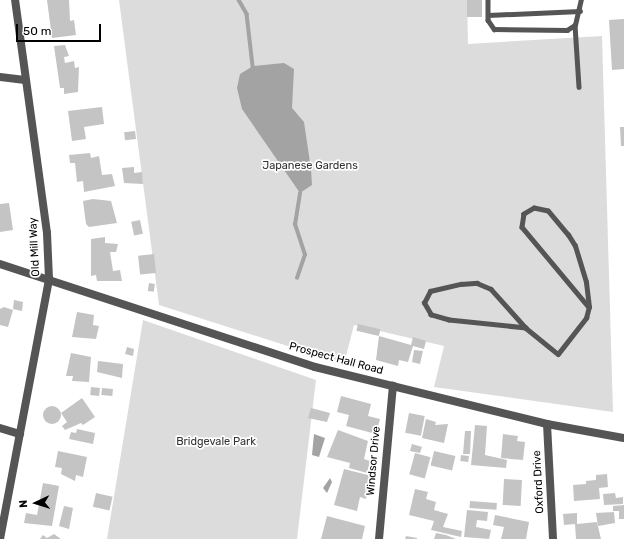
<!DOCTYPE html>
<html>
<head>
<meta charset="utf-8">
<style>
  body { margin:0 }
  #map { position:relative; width:624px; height:539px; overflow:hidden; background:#fff; font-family:Rubik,sans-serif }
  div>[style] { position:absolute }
  .green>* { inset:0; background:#dcdcdc }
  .water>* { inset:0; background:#a3a3a3 }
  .stream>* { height:3.5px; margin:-1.75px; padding:0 1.75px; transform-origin:1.75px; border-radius:1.75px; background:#a3a3a3 }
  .building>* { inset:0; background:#c4c4c4; transform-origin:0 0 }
  .round { border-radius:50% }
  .service>* { height:4.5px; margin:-2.25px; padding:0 2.25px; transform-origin:2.25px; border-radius:2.25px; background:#555 }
  .minor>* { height:8px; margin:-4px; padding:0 4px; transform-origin:4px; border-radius:4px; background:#555 }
  .tertiary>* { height:8px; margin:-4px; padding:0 4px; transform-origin:4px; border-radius:4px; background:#555 }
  span { translate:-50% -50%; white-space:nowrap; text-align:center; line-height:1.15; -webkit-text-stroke:3.5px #fff; paint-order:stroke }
  .park-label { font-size:11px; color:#333 }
  .street-label { font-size:11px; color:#000 }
  .north { position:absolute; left:16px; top:483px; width:40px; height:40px; -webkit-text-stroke:3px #fff; paint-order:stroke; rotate:266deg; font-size:11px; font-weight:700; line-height:16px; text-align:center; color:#000 }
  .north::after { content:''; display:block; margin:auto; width:14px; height:18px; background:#000; clip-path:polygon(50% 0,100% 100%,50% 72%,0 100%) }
  .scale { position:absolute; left:16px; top:24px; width:85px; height:18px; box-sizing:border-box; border:2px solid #000; border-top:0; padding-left:5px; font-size:12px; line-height:14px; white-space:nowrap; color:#000; -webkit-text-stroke:3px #fff; paint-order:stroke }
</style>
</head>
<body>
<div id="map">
  <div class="green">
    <i style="clip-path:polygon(119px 0,467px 0,468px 44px,602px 36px,613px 412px,434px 387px,444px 346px,354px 325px,344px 364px,159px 305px)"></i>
    <i style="clip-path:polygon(143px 320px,316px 380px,297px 539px,107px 539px)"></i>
  </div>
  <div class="water">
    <i style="clip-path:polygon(284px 63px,294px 69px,292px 108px,304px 122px,311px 169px,312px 185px,300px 193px,242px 109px,237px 88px,240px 74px,253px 66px)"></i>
    <i style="clip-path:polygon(314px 434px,325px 438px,319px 457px,312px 455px)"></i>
    <i style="clip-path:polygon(330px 478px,332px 482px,327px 493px,323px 488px)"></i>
  </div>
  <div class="stream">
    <i style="left:239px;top:0;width:16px;rotate:60deg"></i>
    <i style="left:247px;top:14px;width:52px;rotate:83.4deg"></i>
    <i style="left:297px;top:278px;width:24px;rotate:-71deg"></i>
    <i style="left:305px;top:255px;width:32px;rotate:-108deg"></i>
    <i style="left:295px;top:225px;width:32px;rotate:-81deg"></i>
  </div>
  <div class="building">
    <i style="clip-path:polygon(47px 0,69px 0,70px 21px,74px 20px,76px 35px,52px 38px)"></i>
    <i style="left:467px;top:0;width:15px;height:17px"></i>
    <i style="clip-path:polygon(624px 19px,624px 69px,612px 70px,609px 20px)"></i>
    <i style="clip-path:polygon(65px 45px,69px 56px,64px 57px,65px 63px,74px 61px,75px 68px,79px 67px,78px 92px,64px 94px,64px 88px,60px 88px,54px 46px)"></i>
    <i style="clip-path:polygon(102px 107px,104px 124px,84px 127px,86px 139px,72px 141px,68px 111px)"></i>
    <i style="clip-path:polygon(620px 127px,624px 127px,624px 146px,621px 146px)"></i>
    <i style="left:135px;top:131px;width:8px;height:11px;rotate:83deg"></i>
    <i style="clip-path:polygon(90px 153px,91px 158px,99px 156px,102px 175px,112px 174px,115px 186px,84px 192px,83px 181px,77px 182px,75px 163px,70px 163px,69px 155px)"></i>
    <i style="clip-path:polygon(134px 167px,134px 173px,142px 172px,143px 184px,124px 183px,122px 168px)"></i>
    <i style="clip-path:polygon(93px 199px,111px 201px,117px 223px,89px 227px,86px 224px,83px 201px)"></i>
    <i style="clip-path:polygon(9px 203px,13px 230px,0 232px,0 204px)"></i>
    <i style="left:140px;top:220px;width:14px;height:9px;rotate:78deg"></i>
    <i style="clip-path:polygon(105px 237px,105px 243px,118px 244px,116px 252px,110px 252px,113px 271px,120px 270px,122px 281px,97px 281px,96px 275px,91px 276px,91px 239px)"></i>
    <i style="left:154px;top:254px;width:19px;height:16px;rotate:84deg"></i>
    <i style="left:149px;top:283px;width:6px;height:8px;rotate:9deg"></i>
    <i style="clip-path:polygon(14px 300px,23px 302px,22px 311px,13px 309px)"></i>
    <i style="clip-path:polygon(4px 307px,13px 310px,8px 327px,0 325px,0 309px)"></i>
    <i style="clip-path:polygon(77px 312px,94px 315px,93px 325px,99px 326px,96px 339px,72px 337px)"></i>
    <i style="left:358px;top:324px;width:23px;height:7px;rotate:13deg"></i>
    <i style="clip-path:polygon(379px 336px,411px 345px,413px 337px,426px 341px,424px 349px,413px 346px,408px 362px,399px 360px,398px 366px,376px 360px)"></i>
    <i style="clip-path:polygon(127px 347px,134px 349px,133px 356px,125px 354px)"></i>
    <i style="clip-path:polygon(414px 350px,423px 351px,420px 364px,412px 362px)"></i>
    <i style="clip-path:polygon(71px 353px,91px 357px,89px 382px,72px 381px,73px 376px,66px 376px)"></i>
    <i style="clip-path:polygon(98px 361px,123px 364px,122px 378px,97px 372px)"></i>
    <i style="left:91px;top:387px;width:9px;height:8px;rotate:6deg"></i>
    <i style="left:102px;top:388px;width:11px;height:7px;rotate:5deg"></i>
    <i style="clip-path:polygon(341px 396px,371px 404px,368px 416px,380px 419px,376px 434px,346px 426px,349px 415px,337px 412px)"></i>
    <i style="clip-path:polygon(82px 398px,95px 417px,83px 425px,81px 423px,65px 430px,62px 426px,67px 422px,61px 413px)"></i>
    <i class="round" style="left:43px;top:406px;width:18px;height:18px"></i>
    <i style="clip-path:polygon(311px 408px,330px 413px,327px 422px,308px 418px)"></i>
    <i style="left:409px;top:413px;width:16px;height:20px;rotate:11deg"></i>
    <i style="clip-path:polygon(426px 419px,436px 422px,435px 425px,448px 424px,444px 443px,422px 438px)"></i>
    <i style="clip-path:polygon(475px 425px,487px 426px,485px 455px,507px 460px,506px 468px,471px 465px)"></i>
    <i style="clip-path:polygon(77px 429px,95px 433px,93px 444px,69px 439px,71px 432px,76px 433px)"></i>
    <i style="clip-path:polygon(338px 430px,368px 441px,364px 459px,370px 461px,367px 473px,349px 468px,350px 463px,327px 457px)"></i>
    <i style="clip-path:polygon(465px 431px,471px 431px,470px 454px,463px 454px)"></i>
    <i style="clip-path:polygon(503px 434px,518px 436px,517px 441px,525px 442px,523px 460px,501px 458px)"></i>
    <i style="clip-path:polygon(412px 444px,422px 447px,420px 453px,410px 451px)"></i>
    <i style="clip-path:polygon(58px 451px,87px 457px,83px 477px,76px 475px,75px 481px,61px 474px,62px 468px,55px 467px)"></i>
    <i style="left:434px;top:451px;width:22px;height:15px;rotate:13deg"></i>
    <i style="left:415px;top:453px;width:16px;height:22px;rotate:15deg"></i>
    <i style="left:461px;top:455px;width:8px;height:6px;rotate:7deg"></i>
    <i style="clip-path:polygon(344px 469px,372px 476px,366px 499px,360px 497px,357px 511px,334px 505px)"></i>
    <i style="clip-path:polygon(607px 474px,608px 487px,599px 488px,600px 499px,574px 501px,573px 485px,586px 484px,586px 481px,596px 480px,596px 475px)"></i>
    <i style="left:504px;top:479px;width:18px;height:26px;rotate:3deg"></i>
    <i style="clip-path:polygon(43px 483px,59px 486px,52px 526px,24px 523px,26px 513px,37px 515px)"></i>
    <i style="clip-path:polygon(415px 489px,428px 492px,426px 499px,436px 502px,434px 510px,448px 514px,443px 527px,462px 531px,461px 537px,431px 530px,434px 521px,409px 515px)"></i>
    <i style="left:96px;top:493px;width:17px;height:14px;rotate:13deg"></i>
    <i style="clip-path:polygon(615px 493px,616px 498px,623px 497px,623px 504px,604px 505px,603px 494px)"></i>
    <i style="left:470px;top:501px;width:27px;height:7px;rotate:4deg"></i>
    <i style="clip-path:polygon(624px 505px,624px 519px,619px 519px,619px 511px,613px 511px,613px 506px)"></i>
    <i style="clip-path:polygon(64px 506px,73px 508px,69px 529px,59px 526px)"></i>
    <i style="clip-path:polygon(467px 510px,488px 512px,487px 521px,477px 520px,476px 527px,491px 530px,489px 539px,464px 537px)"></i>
    <i style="clip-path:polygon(614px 512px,615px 523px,598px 526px,596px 513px)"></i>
    <i style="clip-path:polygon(577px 513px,577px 524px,597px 522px,601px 539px,576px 539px,575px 524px,564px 525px,563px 514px)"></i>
    <i style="clip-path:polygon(495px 515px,529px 522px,526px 539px,501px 539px,504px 527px,493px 525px)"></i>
    <i style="clip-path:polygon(327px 516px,365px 526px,362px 539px,321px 539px)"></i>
    <i style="clip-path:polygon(436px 533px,446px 535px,456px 539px,434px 539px)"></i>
    <i style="clip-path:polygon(54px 534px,61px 539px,40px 539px,43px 535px,47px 538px)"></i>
    <i style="clip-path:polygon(406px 536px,417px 538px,417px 539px,405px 539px)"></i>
  </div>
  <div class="service">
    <i style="left:488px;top:0;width:20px;rotate:90deg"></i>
    <i style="left:488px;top:20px;width:11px;rotate:56deg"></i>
    <i style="left:494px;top:29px;width:73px;rotate:0.8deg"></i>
    <i style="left:567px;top:30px;width:9px;rotate:-32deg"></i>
    <i style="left:575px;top:25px;width:26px;rotate:-77deg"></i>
    <i style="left:488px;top:15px;width:92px;rotate:-2.5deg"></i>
    <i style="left:575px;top:25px;width:62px;rotate:86.3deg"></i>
    <i style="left:526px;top:328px;width:77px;rotate:-174.1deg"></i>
    <i style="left:449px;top:320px;width:19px;rotate:-164deg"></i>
    <i style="left:431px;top:315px;width:14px;rotate:-120deg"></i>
    <i style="left:424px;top:303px;width:13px;rotate:-63deg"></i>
    <i style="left:430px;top:291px;width:32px;rotate:-13deg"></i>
    <i style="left:461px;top:284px;width:16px;rotate:-4deg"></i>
    <i style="left:477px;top:283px;width:15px;rotate:23deg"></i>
    <i style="left:491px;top:289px;width:52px;rotate:48.1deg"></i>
    <i style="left:526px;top:328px;width:41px;rotate:39.1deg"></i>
    <i style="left:558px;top:354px;width:46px;rotate:-52.1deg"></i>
    <i style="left:586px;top:318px;width:11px;rotate:-75deg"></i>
    <i style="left:589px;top:307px;width:25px;rotate:-97deg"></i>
    <i style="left:586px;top:282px;width:38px;rotate:-107deg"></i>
    <i style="left:575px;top:246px;width:13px;rotate:-122deg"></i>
    <i style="left:568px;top:235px;width:31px;rotate:-130deg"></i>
    <i style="left:548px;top:211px;width:14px;rotate:-168deg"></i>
    <i style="left:534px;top:208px;width:12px;rotate:149deg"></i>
    <i style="left:524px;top:214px;width:13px;rotate:99deg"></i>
    <i style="left:522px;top:227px;width:104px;rotate:50.1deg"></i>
  </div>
  <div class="minor">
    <i style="left:0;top:77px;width:25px;rotate:7deg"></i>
    <i style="left:0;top:264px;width:331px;rotate:18.1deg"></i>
    <i style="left:315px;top:367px;width:239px;rotate:13.8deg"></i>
    <i style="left:547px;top:424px;width:78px;rotate:10.3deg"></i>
    <i style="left:547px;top:424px;width:115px;rotate:87deg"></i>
    <i style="left:0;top:428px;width:21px;rotate:17deg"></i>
    <i style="left:379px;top:539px;width:154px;rotate:-84.8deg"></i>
  </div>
  <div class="tertiary">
    <i style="left:0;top:539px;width:265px;rotate:-79.3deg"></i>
    <i style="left:49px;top:279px;width:46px;rotate:-92.5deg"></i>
    <i style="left:47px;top:233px;width:235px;rotate:-97.8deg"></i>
  </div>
  <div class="park-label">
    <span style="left:310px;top:166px">Japanese Gardens</span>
    <span style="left:216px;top:442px">Bridgevale Park</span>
  </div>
  <div class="street-label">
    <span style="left:35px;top:247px;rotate:-93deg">Old Mill Way</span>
    <span style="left:336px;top:359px;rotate:15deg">Prospect Hall Road</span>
    <span style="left:374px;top:461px;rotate:-85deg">Windsor Drive</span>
    <span style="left:539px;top:482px;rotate:-93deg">Oxford Drive</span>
  </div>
  <div class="north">N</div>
  <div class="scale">50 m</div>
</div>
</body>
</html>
